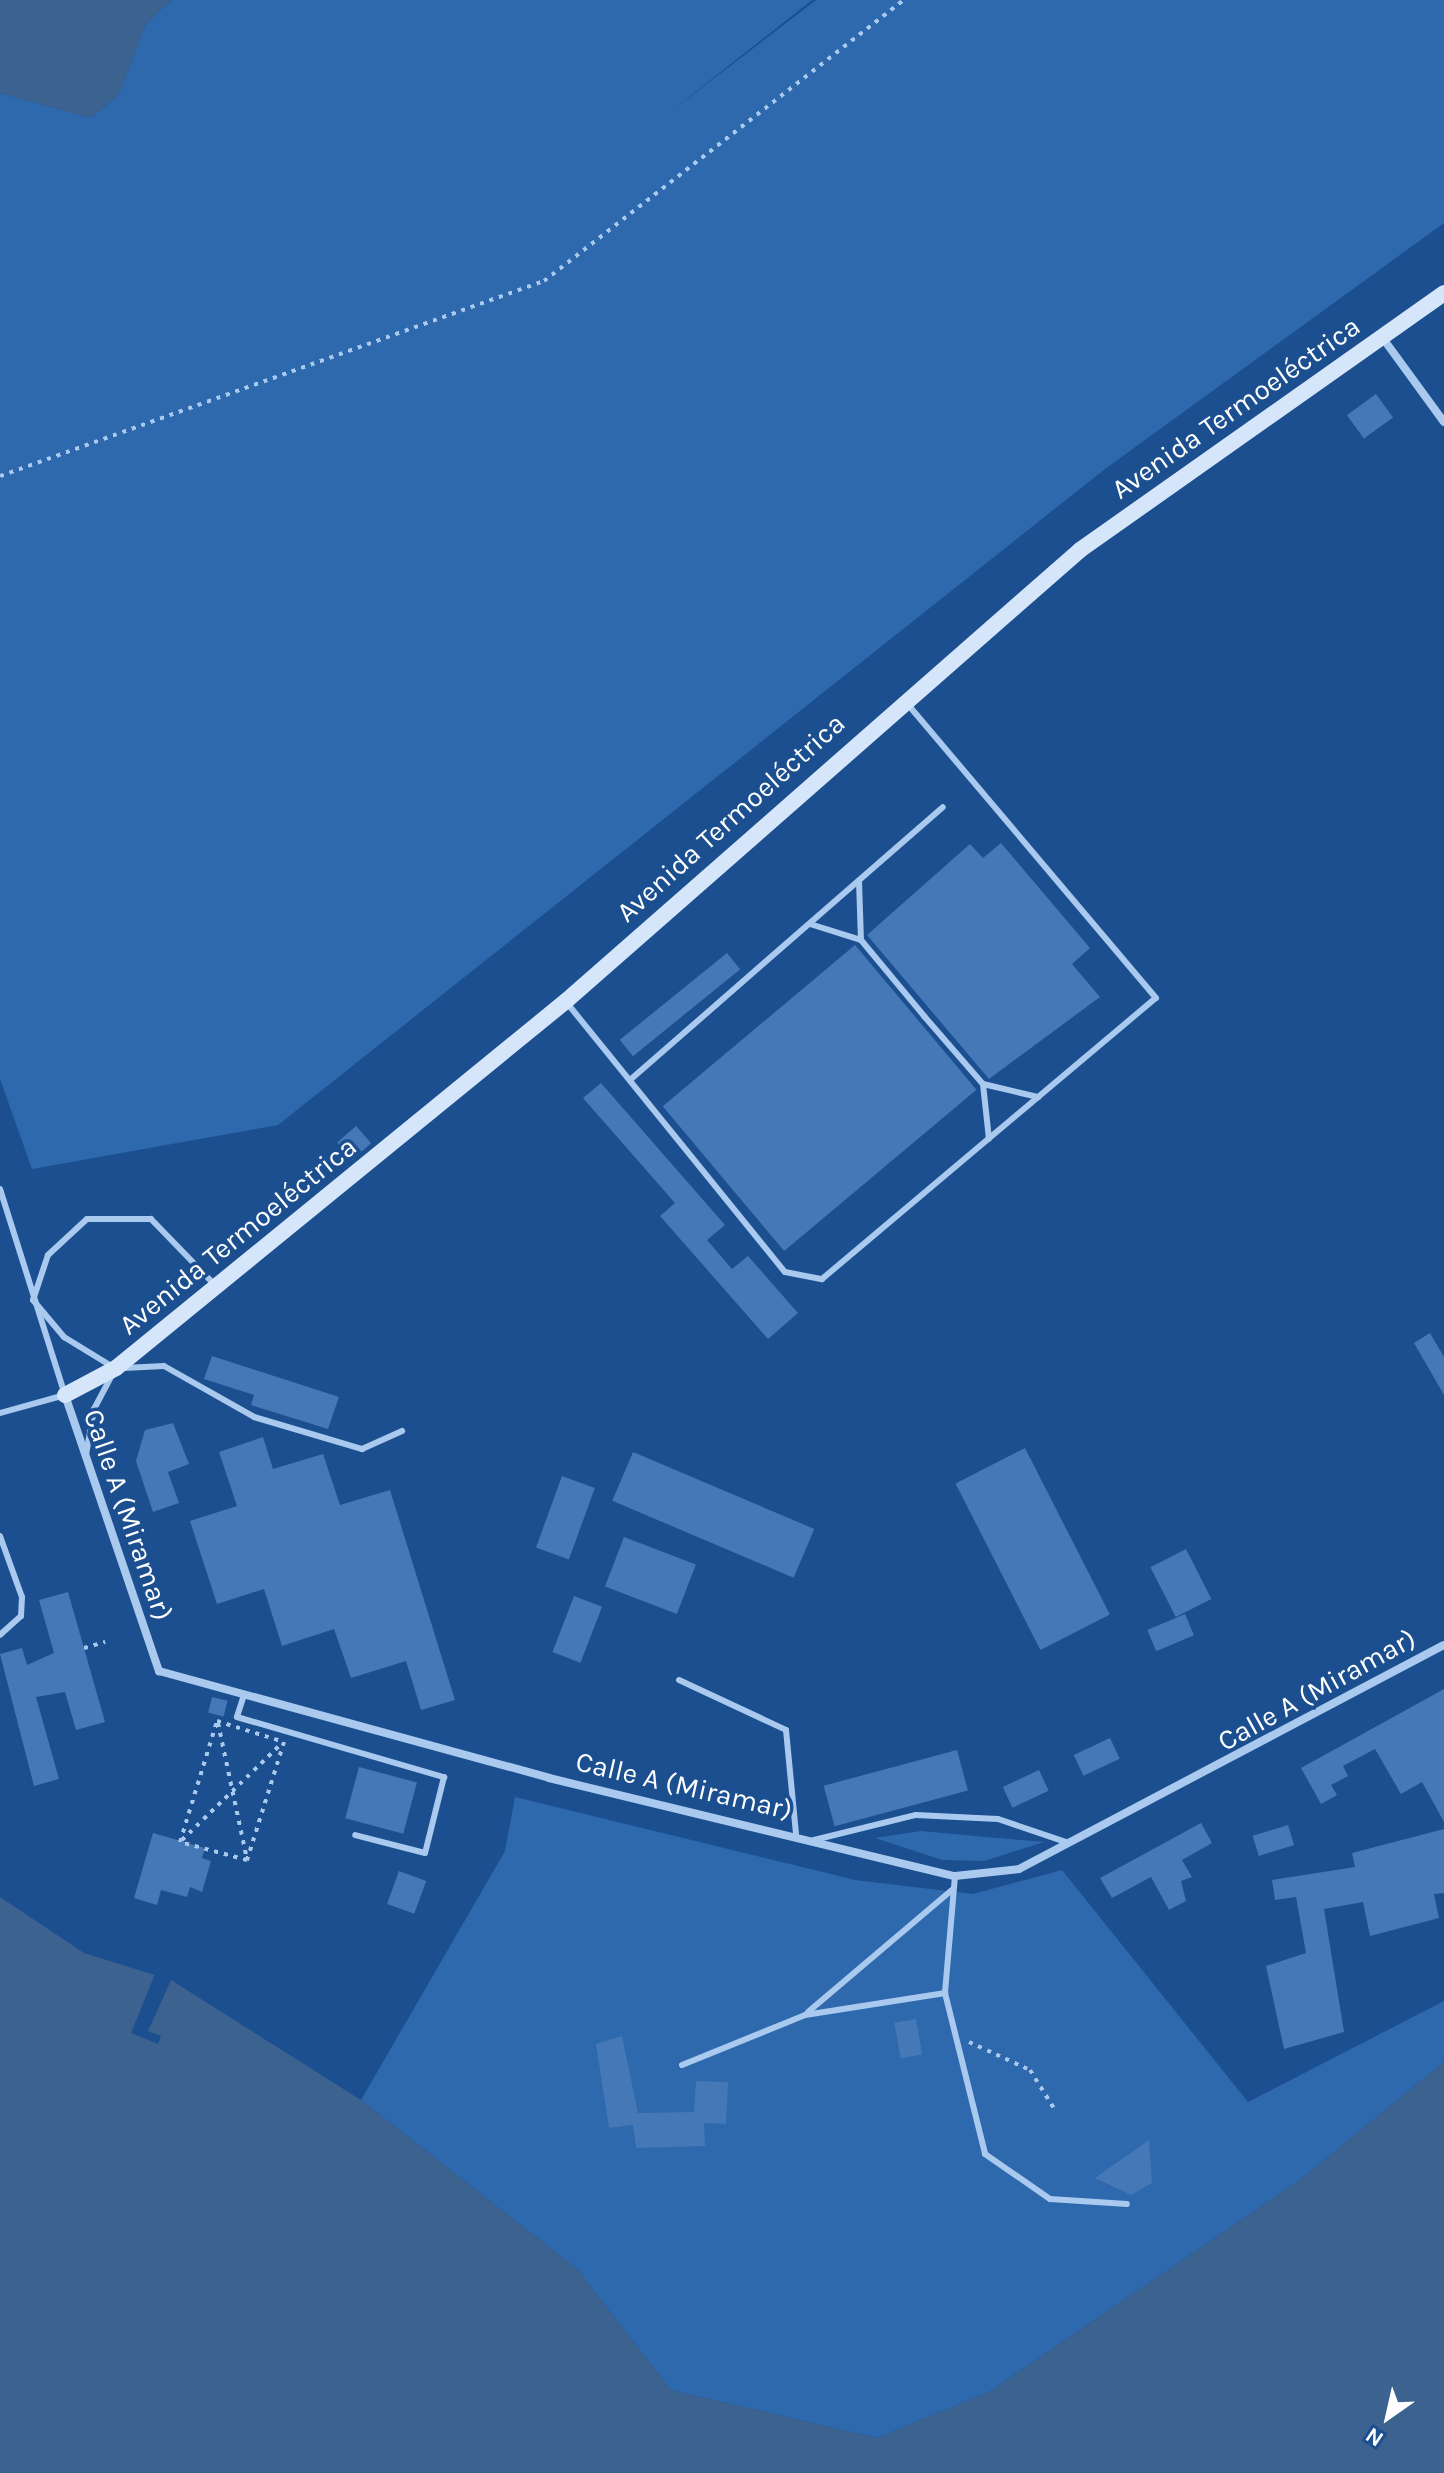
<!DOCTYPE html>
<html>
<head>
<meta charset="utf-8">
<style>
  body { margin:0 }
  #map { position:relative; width:1444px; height:2473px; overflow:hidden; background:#1b4f8f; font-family:Karla,sans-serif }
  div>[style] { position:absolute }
  .green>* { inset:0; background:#2e69ad }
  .water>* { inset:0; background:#3c6290 }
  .pier>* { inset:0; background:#1b4f8f }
  .building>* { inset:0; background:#4478b7; transform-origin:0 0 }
  .path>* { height:4px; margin-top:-2px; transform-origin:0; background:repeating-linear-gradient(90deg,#a9c9ee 0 4px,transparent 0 10px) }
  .lane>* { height:6px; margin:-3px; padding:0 3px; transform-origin:3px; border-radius:3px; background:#a9c9ee }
  .street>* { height:8px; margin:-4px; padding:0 4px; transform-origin:4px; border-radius:4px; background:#a9c9ee }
  .secondary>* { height:16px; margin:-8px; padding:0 8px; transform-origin:8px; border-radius:8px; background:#d6e6fa }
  span { translate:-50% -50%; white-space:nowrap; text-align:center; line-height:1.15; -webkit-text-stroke:7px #1b4f8f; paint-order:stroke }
  .street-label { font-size:28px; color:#fff }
  .north { position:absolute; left:1348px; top:2377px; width:80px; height:80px; -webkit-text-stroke:6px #1b4f8f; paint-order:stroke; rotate:214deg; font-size:22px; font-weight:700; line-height:32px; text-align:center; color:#fff }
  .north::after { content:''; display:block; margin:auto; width:28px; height:36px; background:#fff; clip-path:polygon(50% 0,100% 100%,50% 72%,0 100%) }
</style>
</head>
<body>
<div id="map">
  <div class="green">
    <i style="clip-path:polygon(171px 0,812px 0,670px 112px,816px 0,1444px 0,1444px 223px,1105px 469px,278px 1125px,32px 1169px,0 1079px,0 93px,91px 118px,119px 94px,146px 24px)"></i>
    <i style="clip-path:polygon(515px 1797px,855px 1880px,973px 1894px,1062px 1870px,1248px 2102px,1444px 2001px,1444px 2062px,1300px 2180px,989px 2392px,877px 2438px,671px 2390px,577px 2269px,361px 2100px,505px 1851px)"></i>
    <i style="clip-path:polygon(921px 1831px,986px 1837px,1044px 1842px,984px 1861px,942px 1860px,875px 1838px)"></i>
  </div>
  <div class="water">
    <i style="clip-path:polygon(0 0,171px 0,146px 24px,119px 94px,91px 118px,0 93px)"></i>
    <i style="clip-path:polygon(0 1897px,84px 1953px,171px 1980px,361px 2100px,577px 2269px,671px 2390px,877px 2438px,989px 2392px,1300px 2180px,1444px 2062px,1444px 2473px,0 2473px)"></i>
  </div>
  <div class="pier">
    <i style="clip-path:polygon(155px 1974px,171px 1980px,148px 2031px,161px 2036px,158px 2044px,131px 2033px)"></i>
  </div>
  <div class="building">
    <i style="left:1376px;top:394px;width:29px;height:36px;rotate:54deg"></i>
    <i style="clip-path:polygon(1001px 843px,1090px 948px,1072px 964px,1100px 997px,989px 1079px,867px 935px,970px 844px,983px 858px)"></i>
    <i style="left:855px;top:945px;width:189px;height:251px;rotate:50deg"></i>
    <i style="left:727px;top:953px;width:21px;height:138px;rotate:51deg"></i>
    <i style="clip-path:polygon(601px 1083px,725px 1225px,707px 1240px,732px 1269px,748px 1256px,798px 1313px,768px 1339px,660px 1216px,675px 1203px,583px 1098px)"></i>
    <i style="left:356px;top:1126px;width:23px;height:25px;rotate:49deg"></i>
    <i style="clip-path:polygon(1430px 1333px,1444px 1357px,1444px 1395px,1414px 1343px)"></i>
    <i style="clip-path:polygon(212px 1356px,339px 1397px,328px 1429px,251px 1405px,254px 1395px,204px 1379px)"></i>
    <i style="clip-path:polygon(173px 1423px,189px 1464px,168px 1472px,179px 1503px,153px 1512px,136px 1461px,145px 1430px)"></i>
    <i style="clip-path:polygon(263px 1437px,273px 1469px,323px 1454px,340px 1505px,390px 1490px,455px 1700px,421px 1710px,406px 1661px,351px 1678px,334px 1629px,282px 1646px,264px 1589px,217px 1604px,190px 1521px,237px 1506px,219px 1452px)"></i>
    <i style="left:1025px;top:1448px;width:187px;height:78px;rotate:63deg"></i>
    <i style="left:633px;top:1452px;width:197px;height:53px;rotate:23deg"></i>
    <i style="left:562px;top:1476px;width:35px;height:76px;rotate:20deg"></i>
    <i style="left:624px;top:1537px;width:77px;height:53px;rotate:21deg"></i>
    <i style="left:1186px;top:1549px;width:56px;height:40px;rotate:63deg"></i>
    <i style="clip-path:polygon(68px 1592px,105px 1722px,76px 1730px,65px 1692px,36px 1697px,59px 1779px,34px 1786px,0 1654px,22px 1648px,27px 1665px,54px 1653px,39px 1600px)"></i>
    <i style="left:574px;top:1596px;width:30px;height:60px;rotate:21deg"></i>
    <i style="left:1185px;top:1614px;width:23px;height:41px;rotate:67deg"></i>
    <i style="clip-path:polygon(1444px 1689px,1444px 1822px,1422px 1782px,1401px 1794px,1375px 1749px,1343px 1766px,1348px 1776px,1331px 1785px,1337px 1795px,1321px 1804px,1301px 1768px)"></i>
    <i style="left:212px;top:1697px;width:16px;height:16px;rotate:14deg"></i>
    <i style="left:1110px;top:1738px;width:23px;height:40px;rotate:65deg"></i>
    <i style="left:957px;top:1750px;width:42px;height:138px;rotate:75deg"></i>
    <i style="left:359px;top:1767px;width:60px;height:53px;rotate:15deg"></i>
    <i style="left:1039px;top:1770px;width:23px;height:40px;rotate:65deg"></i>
    <i style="clip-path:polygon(1201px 1823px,1212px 1843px,1182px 1860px,1192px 1877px,1181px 1881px,1186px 1901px,1169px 1910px,1151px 1877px,1112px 1898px,1100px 1878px)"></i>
    <i style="left:1288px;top:1825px;width:21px;height:37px;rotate:73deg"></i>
    <i style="clip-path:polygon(1444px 1829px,1444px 1893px,1434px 1894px,1439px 1918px,1370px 1936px,1363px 1902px,1324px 1909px,1344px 2032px,1284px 2049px,1266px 1966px,1306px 1953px,1296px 1897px,1275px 1900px,1272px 1880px,1355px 1867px,1352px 1853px)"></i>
    <i style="clip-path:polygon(153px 1833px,205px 1848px,202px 1858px,211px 1861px,202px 1892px,190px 1887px,187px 1897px,161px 1890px,157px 1905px,134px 1898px)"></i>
    <i style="left:399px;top:1871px;width:29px;height:35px;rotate:20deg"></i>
    <i style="left:916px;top:2019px;width:36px;height:22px;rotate:80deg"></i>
    <i style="clip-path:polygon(622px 2036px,638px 2113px,694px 2112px,696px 2081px,728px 2082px,726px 2124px,704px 2123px,705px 2146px,636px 2148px,633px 2125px,609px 2128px,596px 2044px)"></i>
    <i style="clip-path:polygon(1149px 2140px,1152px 2183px,1131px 2195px,1095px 2178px)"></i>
  </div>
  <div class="path">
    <i style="left:0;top:476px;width:578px;rotate:-19.72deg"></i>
    <i style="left:544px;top:281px;width:457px;rotate:-38deg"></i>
    <i style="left:84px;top:1648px;width:22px;rotate:-16deg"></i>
    <i style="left:217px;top:1721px;width:70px;rotate:17.4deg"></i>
    <i style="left:284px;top:1742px;width:124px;rotate:107.4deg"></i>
    <i style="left:247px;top:1860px;width:69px;rotate:-165deg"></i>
    <i style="left:180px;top:1842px;width:127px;rotate:-73deg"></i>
    <i style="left:218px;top:1723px;width:140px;rotate:78deg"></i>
    <i style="left:182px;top:1840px;width:139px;rotate:-44.1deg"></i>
    <i style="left:969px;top:2042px;width:67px;rotate:24.7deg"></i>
    <i style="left:1030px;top:2070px;width:47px;rotate:58deg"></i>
  </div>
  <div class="lane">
    <i style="left:859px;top:881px;width:59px;rotate:88.1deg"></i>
    <i style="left:861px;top:940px;width:99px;rotate:50.3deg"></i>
    <i style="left:924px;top:1016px;width:90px;rotate:49.1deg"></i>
    <i style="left:983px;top:1084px;width:57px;rotate:13.3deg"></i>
    <i style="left:810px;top:924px;width:53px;rotate:17.4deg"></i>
    <i style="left:567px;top:1003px;width:346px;rotate:51deg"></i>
    <i style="left:785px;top:1272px;width:38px;rotate:11deg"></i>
    <i style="left:822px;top:1279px;width:436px;rotate:-40.1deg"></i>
    <i style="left:1156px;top:998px;width:384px;rotate:-130.2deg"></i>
    <i style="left:630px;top:1080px;width:415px;rotate:-41.1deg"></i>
    <i style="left:983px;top:1084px;width:55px;rotate:83.8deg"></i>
    <i style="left:0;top:1189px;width:216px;rotate:72.5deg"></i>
    <i style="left:65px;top:1395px;width:67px;rotate:164.5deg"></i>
    <i style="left:113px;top:1367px;width:57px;rotate:-148.5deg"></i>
    <i style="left:64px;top:1337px;width:48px;rotate:-130deg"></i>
    <i style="left:33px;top:1300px;width:47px;rotate:-71.6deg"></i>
    <i style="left:48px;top:1255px;width:53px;rotate:-42.7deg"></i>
    <i style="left:87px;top:1219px;width:64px"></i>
    <i style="left:151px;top:1219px;width:91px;rotate:45.9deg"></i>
    <i style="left:124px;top:1368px;width:40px;rotate:-2.9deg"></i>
    <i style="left:164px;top:1366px;width:103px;rotate:29.5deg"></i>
    <i style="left:254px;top:1417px;width:113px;rotate:16.5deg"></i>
    <i style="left:362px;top:1449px;width:44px;rotate:-24.2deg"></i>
    <i style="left:86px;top:1455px;width:47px;rotate:-80.1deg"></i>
    <i style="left:94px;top:1409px;width:38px;rotate:-62deg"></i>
    <i style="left:0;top:1536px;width:65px;rotate:70.2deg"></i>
    <i style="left:22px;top:1597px;width:19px;rotate:93deg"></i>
    <i style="left:21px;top:1616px;width:28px;rotate:138deg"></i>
    <i style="left:679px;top:1680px;width:118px;rotate:25deg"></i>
    <i style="left:786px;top:1730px;width:104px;rotate:84.5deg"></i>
    <i style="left:244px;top:1695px;width:23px;rotate:108deg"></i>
    <i style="left:237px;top:1717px;width:216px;rotate:16.2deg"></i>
    <i style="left:444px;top:1777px;width:78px;rotate:104deg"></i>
    <i style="left:425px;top:1853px;width:72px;rotate:-165.6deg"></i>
    <i style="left:814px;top:1840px;width:105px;rotate:-13.8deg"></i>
    <i style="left:916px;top:1815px;width:82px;rotate:2.8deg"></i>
    <i style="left:998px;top:1819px;width:72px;rotate:18.7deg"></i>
    <i style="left:955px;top:1876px;width:117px;rotate:94.9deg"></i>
    <i style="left:945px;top:1993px;width:166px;rotate:76deg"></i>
    <i style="left:985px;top:2154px;width:79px;rotate:34.7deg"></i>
    <i style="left:1050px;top:2199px;width:77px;rotate:3.7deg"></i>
    <i style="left:808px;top:2012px;width:189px;rotate:-40.3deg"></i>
    <i style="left:682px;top:2065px;width:133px;rotate:-22.1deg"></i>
    <i style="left:805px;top:2015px;width:142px;rotate:-8.9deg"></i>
  </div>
  <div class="street">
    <i style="left:1382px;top:337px;width:105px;rotate:53.9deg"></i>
    <i style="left:65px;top:1395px;width:292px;rotate:71.2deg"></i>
    <i style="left:159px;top:1671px;width:404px;rotate:15.3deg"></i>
    <i style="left:549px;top:1778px;width:418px;rotate:13.6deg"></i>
    <i style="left:955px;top:1876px;width:64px;rotate:-6.2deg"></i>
    <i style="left:1019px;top:1869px;width:480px;rotate:-27.8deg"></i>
  </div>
  <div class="secondary">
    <i style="left:65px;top:1395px;width:58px;rotate:-27.9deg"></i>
    <i style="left:116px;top:1368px;width:581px;rotate:-39.2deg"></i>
    <i style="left:566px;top:1001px;width:684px;rotate:-41.26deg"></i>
    <i style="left:1080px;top:550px;width:446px;rotate:-35.2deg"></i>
  </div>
  <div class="street-label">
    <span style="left:1236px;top:408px;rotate:-35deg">Avenida Termoeléctrica</span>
    <span style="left:731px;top:818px;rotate:-42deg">Avenida Termoeléctrica</span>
    <span style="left:238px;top:1236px;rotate:-39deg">Avenida Termoeléctrica</span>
    <span style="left:128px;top:1515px;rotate:71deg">Calle A (Miramar)</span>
    <span style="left:1317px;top:1690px;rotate:-29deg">Calle A (Miramar)</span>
    <span style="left:684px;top:1786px;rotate:13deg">Calle A (Miramar)</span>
  </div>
  <div class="north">N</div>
</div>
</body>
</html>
